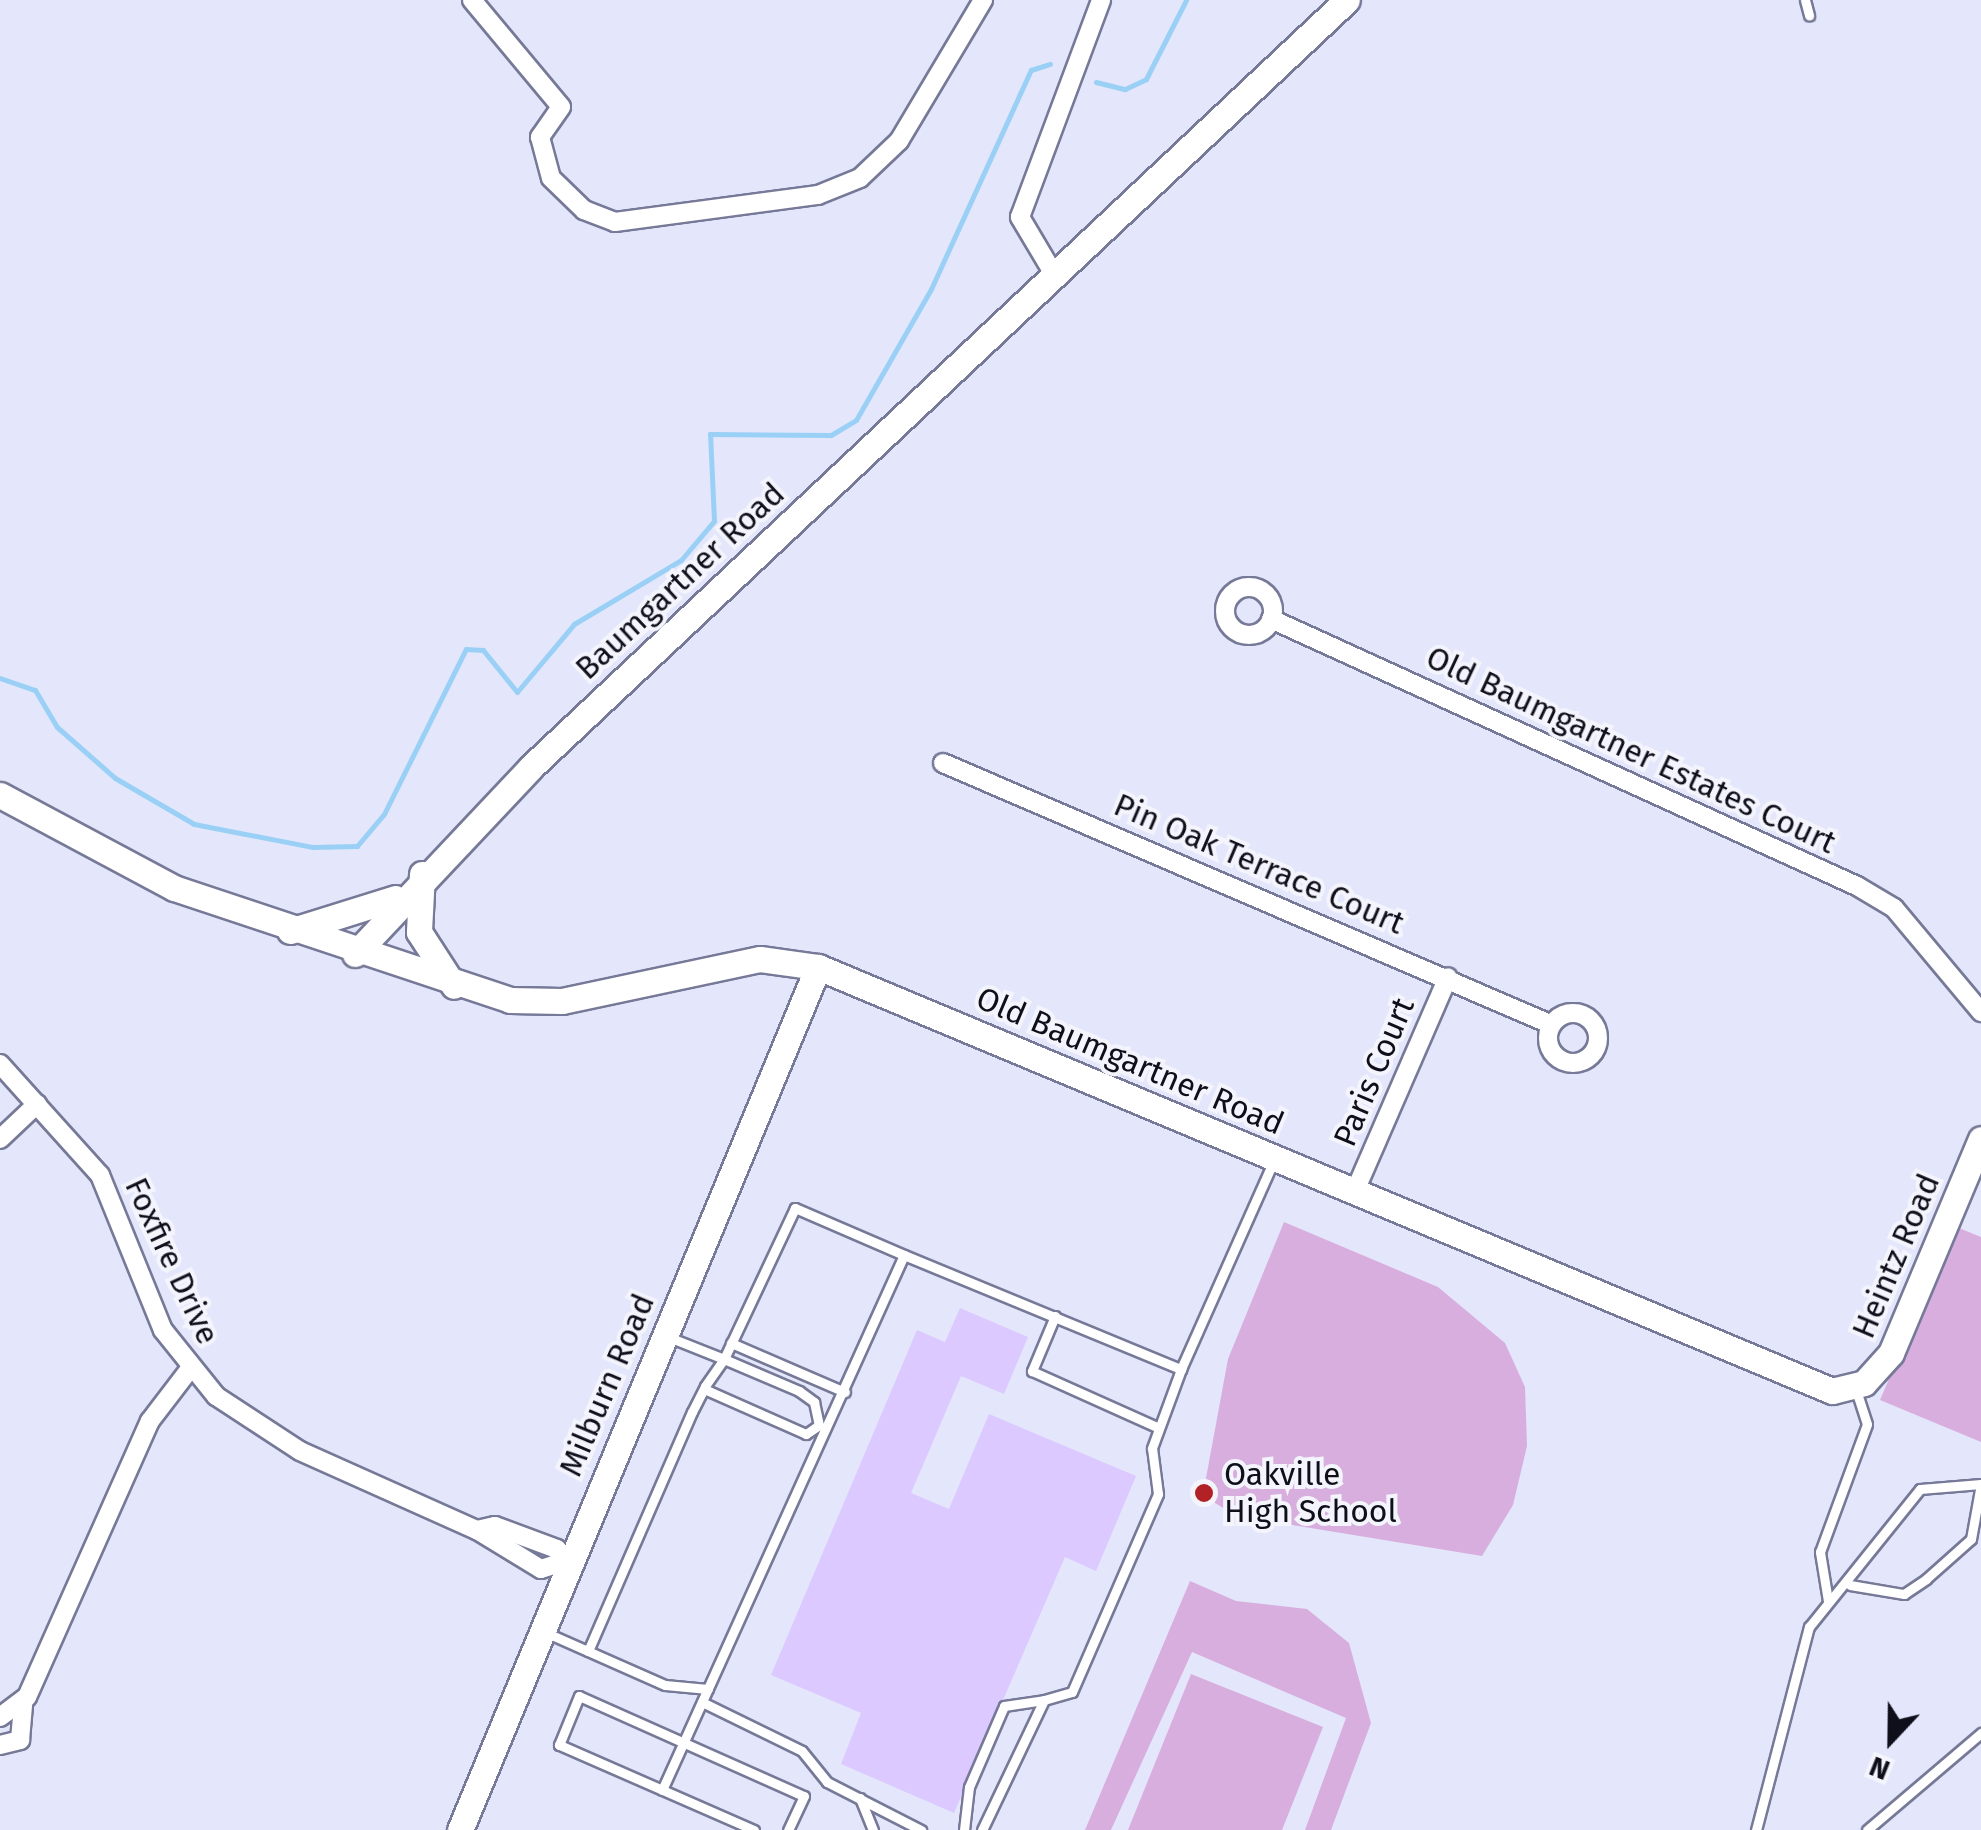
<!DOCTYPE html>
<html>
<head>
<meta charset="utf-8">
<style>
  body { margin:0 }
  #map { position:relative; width:1981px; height:1830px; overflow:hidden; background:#e4e7fb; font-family:"Fira Sans",sans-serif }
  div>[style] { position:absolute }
  .green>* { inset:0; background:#d8aede }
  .stream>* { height:5px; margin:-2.5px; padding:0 2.5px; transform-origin:2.5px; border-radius:2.5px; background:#9ad0f5 }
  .building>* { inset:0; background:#dcc9ff }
  .roads { filter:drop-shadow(2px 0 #767997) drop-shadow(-2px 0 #767997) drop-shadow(0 2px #767997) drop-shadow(0 -2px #767997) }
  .lane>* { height:9px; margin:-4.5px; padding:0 4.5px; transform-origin:4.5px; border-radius:4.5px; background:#fff }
  .street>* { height:18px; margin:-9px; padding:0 9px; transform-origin:9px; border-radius:9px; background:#fff }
  .street>.ring { margin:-9px; padding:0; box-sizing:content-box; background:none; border:18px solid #fff; border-radius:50% }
  .secondary>* { height:25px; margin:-12.5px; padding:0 12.5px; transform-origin:12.5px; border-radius:12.5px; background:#fff }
  .dots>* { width:28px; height:28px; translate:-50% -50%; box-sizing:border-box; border:5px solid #f4f5fc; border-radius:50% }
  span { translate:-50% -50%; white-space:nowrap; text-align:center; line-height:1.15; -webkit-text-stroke:8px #f4f5fc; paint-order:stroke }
  .street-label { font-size:32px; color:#0f0f1b }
  .poi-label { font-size:32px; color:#0f0f1b }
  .left { translate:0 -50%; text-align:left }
  .north { position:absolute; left:1841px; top:1690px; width:100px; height:100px; -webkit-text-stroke:8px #f4f5fc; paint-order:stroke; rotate:202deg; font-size:28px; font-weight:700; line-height:40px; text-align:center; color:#0f0f1b }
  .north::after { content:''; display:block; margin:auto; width:35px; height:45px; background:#0f0f1b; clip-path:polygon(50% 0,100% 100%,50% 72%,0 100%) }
</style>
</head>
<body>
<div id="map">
  <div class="green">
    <i style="clip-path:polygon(1284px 1222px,1438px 1287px,1505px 1343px,1525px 1387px,1527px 1446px,1513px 1505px,1482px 1556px,1237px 1516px,1215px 1503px,1206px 1478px,1228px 1359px)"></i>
    <i style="clip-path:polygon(1954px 1226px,1981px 1237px,1981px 1442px,1880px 1400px)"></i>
    <i style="clip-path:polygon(1190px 1581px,1236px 1601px,1307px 1609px,1349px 1643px,1371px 1723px,1331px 1830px,1305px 1830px,1346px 1718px,1192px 1652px,1111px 1830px,1085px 1830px)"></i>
    <i style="clip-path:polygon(1191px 1674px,1323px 1727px,1282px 1830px,1128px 1830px)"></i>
  </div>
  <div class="stream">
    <i style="left:1096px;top:82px;width:30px;rotate:14deg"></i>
    <i style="left:1125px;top:89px;width:23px;rotate:-25deg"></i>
    <i style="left:1146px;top:79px;width:89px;rotate:-63.1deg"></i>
    <i style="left:0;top:678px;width:37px;rotate:19deg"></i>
    <i style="left:35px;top:690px;width:43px;rotate:59.3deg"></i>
    <i style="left:57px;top:727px;width:77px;rotate:41.3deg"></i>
    <i style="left:115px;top:778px;width:91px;rotate:30.2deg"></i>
    <i style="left:194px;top:824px;width:120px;rotate:11deg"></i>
    <i style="left:312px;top:847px;width:45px;rotate:-1.3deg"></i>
    <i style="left:357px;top:846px;width:42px;rotate:-49.8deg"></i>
    <i style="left:384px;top:814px;width:184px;rotate:-63.6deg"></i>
    <i style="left:466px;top:649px;width:17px;rotate:3deg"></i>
    <i style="left:483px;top:650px;width:54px;rotate:51deg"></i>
    <i style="left:517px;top:692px;width:89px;rotate:-50deg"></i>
    <i style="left:574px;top:624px;width:125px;rotate:-30.9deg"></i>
    <i style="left:681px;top:560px;width:51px;rotate:-49.8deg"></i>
    <i style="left:714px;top:521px;width:87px;rotate:-92.6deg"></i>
    <i style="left:710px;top:434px;width:121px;rotate:0.5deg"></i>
    <i style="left:831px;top:435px;width:29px;rotate:-31deg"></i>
    <i style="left:856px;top:420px;width:151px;rotate:-60.2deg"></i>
    <i style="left:931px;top:289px;width:241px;rotate:-65.5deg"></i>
    <i style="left:1031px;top:70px;width:20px;rotate:-18deg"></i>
  </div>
  <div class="building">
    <i style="clip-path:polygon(960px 1308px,1028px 1337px,1004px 1394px,961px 1376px,911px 1493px,949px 1509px,989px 1414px,1136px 1476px,1096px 1571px,1065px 1557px,954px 1813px,841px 1764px,861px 1713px,771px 1675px,917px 1330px,945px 1342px)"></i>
  </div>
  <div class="roads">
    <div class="lane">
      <i style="left:1805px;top:0;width:16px;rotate:75deg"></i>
      <i style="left:904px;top:1255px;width:300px;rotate:22.4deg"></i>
      <i style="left:1055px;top:1316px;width:60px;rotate:112.7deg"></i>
      <i style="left:1032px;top:1371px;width:139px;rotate:24.2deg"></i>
      <i style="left:731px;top:1343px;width:124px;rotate:23.3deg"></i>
      <i style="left:1850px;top:1585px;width:55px;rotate:9.5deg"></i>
      <i style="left:1904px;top:1594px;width:27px;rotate:-34deg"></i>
      <i style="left:1926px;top:1579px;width:60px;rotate:-41.6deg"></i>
      <i style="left:1971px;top:1539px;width:56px;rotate:-79.7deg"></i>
      <i style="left:1828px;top:1601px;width:50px;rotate:-99.3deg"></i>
      <i style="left:1820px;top:1552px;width:136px;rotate:-69.8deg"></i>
      <i style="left:1867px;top:1424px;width:39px;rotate:-108deg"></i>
      <i style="left:547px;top:1633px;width:129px;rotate:23.8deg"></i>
      <i style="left:665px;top:1685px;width:43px;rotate:5.3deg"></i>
      <i style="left:588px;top:1651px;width:261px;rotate:-66.5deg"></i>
      <i style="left:692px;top:1412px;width:29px;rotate:-63deg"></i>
      <i style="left:705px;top:1386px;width:33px;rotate:-55deg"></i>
      <i style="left:724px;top:1359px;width:82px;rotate:23.1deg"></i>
      <i style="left:799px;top:1391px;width:19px;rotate:36deg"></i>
      <i style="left:814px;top:1402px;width:24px;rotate:78deg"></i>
      <i style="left:819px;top:1425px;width:16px;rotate:145deg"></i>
      <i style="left:806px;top:1434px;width:111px;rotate:-156.2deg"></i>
      <i style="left:702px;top:1702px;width:111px;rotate:26.1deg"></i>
      <i style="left:802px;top:1751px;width:40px;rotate:51deg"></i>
      <i style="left:827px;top:1782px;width:106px;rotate:27.1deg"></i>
      <i style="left:662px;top:1790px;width:587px;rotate:-65.66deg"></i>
      <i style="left:904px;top:1255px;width:119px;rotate:-156.7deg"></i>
      <i style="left:795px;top:1208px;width:167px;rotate:115.2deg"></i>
      <i style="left:724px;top:1359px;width:62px;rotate:-158.4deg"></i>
      <i style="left:860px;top:1798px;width:35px;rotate:68deg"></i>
      <i style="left:754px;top:1830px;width:213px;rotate:-156.4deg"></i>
      <i style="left:559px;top:1745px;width:53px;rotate:-67.8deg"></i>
      <i style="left:579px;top:1696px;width:246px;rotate:24deg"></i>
      <i style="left:804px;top:1796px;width:38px;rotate:115deg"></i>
      <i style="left:964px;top:1830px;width:43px;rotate:-83.4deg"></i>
      <i style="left:969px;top:1787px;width:88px;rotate:-66.6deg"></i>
      <i style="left:1004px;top:1706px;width:40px;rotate:-8.5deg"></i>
      <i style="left:982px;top:1830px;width:144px;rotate:-64.5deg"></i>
      <i style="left:1044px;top:1700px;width:29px;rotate:-16deg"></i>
      <i style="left:1072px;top:1692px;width:216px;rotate:-66.5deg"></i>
      <i style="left:1158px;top:1494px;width:46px;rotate:-97.4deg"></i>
      <i style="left:1152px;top:1448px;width:84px;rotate:-69.8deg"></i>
      <i style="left:1181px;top:1369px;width:229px;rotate:-66deg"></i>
      <i style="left:1756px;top:1830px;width:210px;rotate:-75.4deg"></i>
      <i style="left:1809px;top:1627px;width:177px;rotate:-51.2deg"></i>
      <i style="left:1920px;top:1489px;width:61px;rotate:-4.7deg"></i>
      <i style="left:1867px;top:1830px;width:150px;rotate:-40.4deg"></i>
    </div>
    <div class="street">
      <i style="left:472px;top:0;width:139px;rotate:50.2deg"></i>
      <i style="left:561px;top:107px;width:37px;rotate:125deg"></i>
      <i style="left:540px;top:137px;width:42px;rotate:75deg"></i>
      <i style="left:551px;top:178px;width:46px;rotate:44.1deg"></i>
      <i style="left:584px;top:210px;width:33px;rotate:21deg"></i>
      <i style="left:615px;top:222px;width:205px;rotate:-7.6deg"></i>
      <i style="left:818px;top:195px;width:45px;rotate:-22deg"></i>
      <i style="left:860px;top:178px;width:54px;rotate:-43.5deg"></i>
      <i style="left:899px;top:141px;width:164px;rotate:-59.2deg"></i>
      <i style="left:1052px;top:271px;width:63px;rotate:-120.7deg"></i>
      <i style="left:1020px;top:217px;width:232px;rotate:-69.5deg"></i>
      <i class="ring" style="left:1225px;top:587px;width:30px;height:30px"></i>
      <i style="left:1271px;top:619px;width:644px;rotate:24.5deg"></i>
      <i style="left:1857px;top:886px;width:43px;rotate:30.7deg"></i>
      <i style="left:1894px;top:908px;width:136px;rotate:50.1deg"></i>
      <i style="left:943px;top:763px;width:661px;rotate:23.27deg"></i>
      <i class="ring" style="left:1548px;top:1013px;width:32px;height:32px"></i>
      <i style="left:0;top:1064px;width:149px;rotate:48deg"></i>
      <i style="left:100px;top:1175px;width:167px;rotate:67.9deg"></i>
      <i style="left:163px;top:1330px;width:85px;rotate:51.2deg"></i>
      <i style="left:216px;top:1396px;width:100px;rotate:33.2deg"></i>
      <i style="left:300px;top:1451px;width:194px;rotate:24.1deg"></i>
      <i style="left:477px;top:1530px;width:18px;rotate:-13deg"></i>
      <i style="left:495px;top:1526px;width:66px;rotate:20.4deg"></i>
      <i style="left:557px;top:1549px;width:19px;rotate:62deg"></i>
      <i style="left:0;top:1139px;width:51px;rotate:-43.4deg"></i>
      <i style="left:1355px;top:1191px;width:233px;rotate:-66.5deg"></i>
      <i style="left:477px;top:1530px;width:75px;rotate:31.4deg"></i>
      <i style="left:541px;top:1569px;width:20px;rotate:-18deg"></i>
      <i style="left:0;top:1717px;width:34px;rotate:-37deg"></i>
      <i style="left:27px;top:1697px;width:302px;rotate:-66deg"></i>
      <i style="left:150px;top:1421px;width:64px;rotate:-52.6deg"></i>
      <i style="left:0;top:1745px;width:21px;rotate:-14deg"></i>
      <i style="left:20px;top:1740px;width:37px;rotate:-85deg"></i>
    </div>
    <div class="secondary">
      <i style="left:0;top:795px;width:197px;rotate:28.1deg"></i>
      <i style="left:174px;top:888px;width:354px;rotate:18.4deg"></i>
      <i style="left:510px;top:1000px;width:52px;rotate:1.1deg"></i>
      <i style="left:562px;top:1001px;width:202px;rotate:-12deg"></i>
      <i style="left:760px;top:959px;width:59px;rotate:7.9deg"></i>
      <i style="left:818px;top:967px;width:1099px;rotate:22.69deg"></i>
      <i style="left:1832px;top:1391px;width:33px;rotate:-14deg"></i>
      <i style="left:1864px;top:1383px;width:40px;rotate:-48deg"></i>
      <i style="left:1891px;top:1353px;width:232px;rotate:-67.2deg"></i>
      <i style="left:422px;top:874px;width:58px;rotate:93deg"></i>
      <i style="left:419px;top:932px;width:64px;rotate:57.1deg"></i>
      <i style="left:290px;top:931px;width:110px;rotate:-17.4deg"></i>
      <i style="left:355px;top:954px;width:255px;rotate:-46.7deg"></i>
      <i style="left:530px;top:768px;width:1121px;rotate:-43.23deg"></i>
      <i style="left:460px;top:1830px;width:934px;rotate:-67.47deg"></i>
    </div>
  </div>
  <div class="dots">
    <i style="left:1204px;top:1493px;background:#b22125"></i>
  </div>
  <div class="street-label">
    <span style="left:680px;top:581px;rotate:-43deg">Baumgartner Road</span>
    <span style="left:1631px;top:750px;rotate:25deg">Old Baumgartner Estates Court</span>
    <span style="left:1259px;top:864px;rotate:23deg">Pin Oak Terrace Court</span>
    <span style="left:1130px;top:1061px;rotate:23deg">Old Baumgartner Road</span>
    <span style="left:1374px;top:1072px;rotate:-67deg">Paris Court</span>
    <span style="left:1896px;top:1256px;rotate:-67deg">Heintz Road</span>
    <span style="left:172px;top:1261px;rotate:65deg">Foxfire Drive</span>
    <span style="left:607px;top:1385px;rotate:-67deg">Milburn Road</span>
  </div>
  <div class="poi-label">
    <span class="left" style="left:1224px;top:1493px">Oakville<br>High School</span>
  </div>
  <div class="north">N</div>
</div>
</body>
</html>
